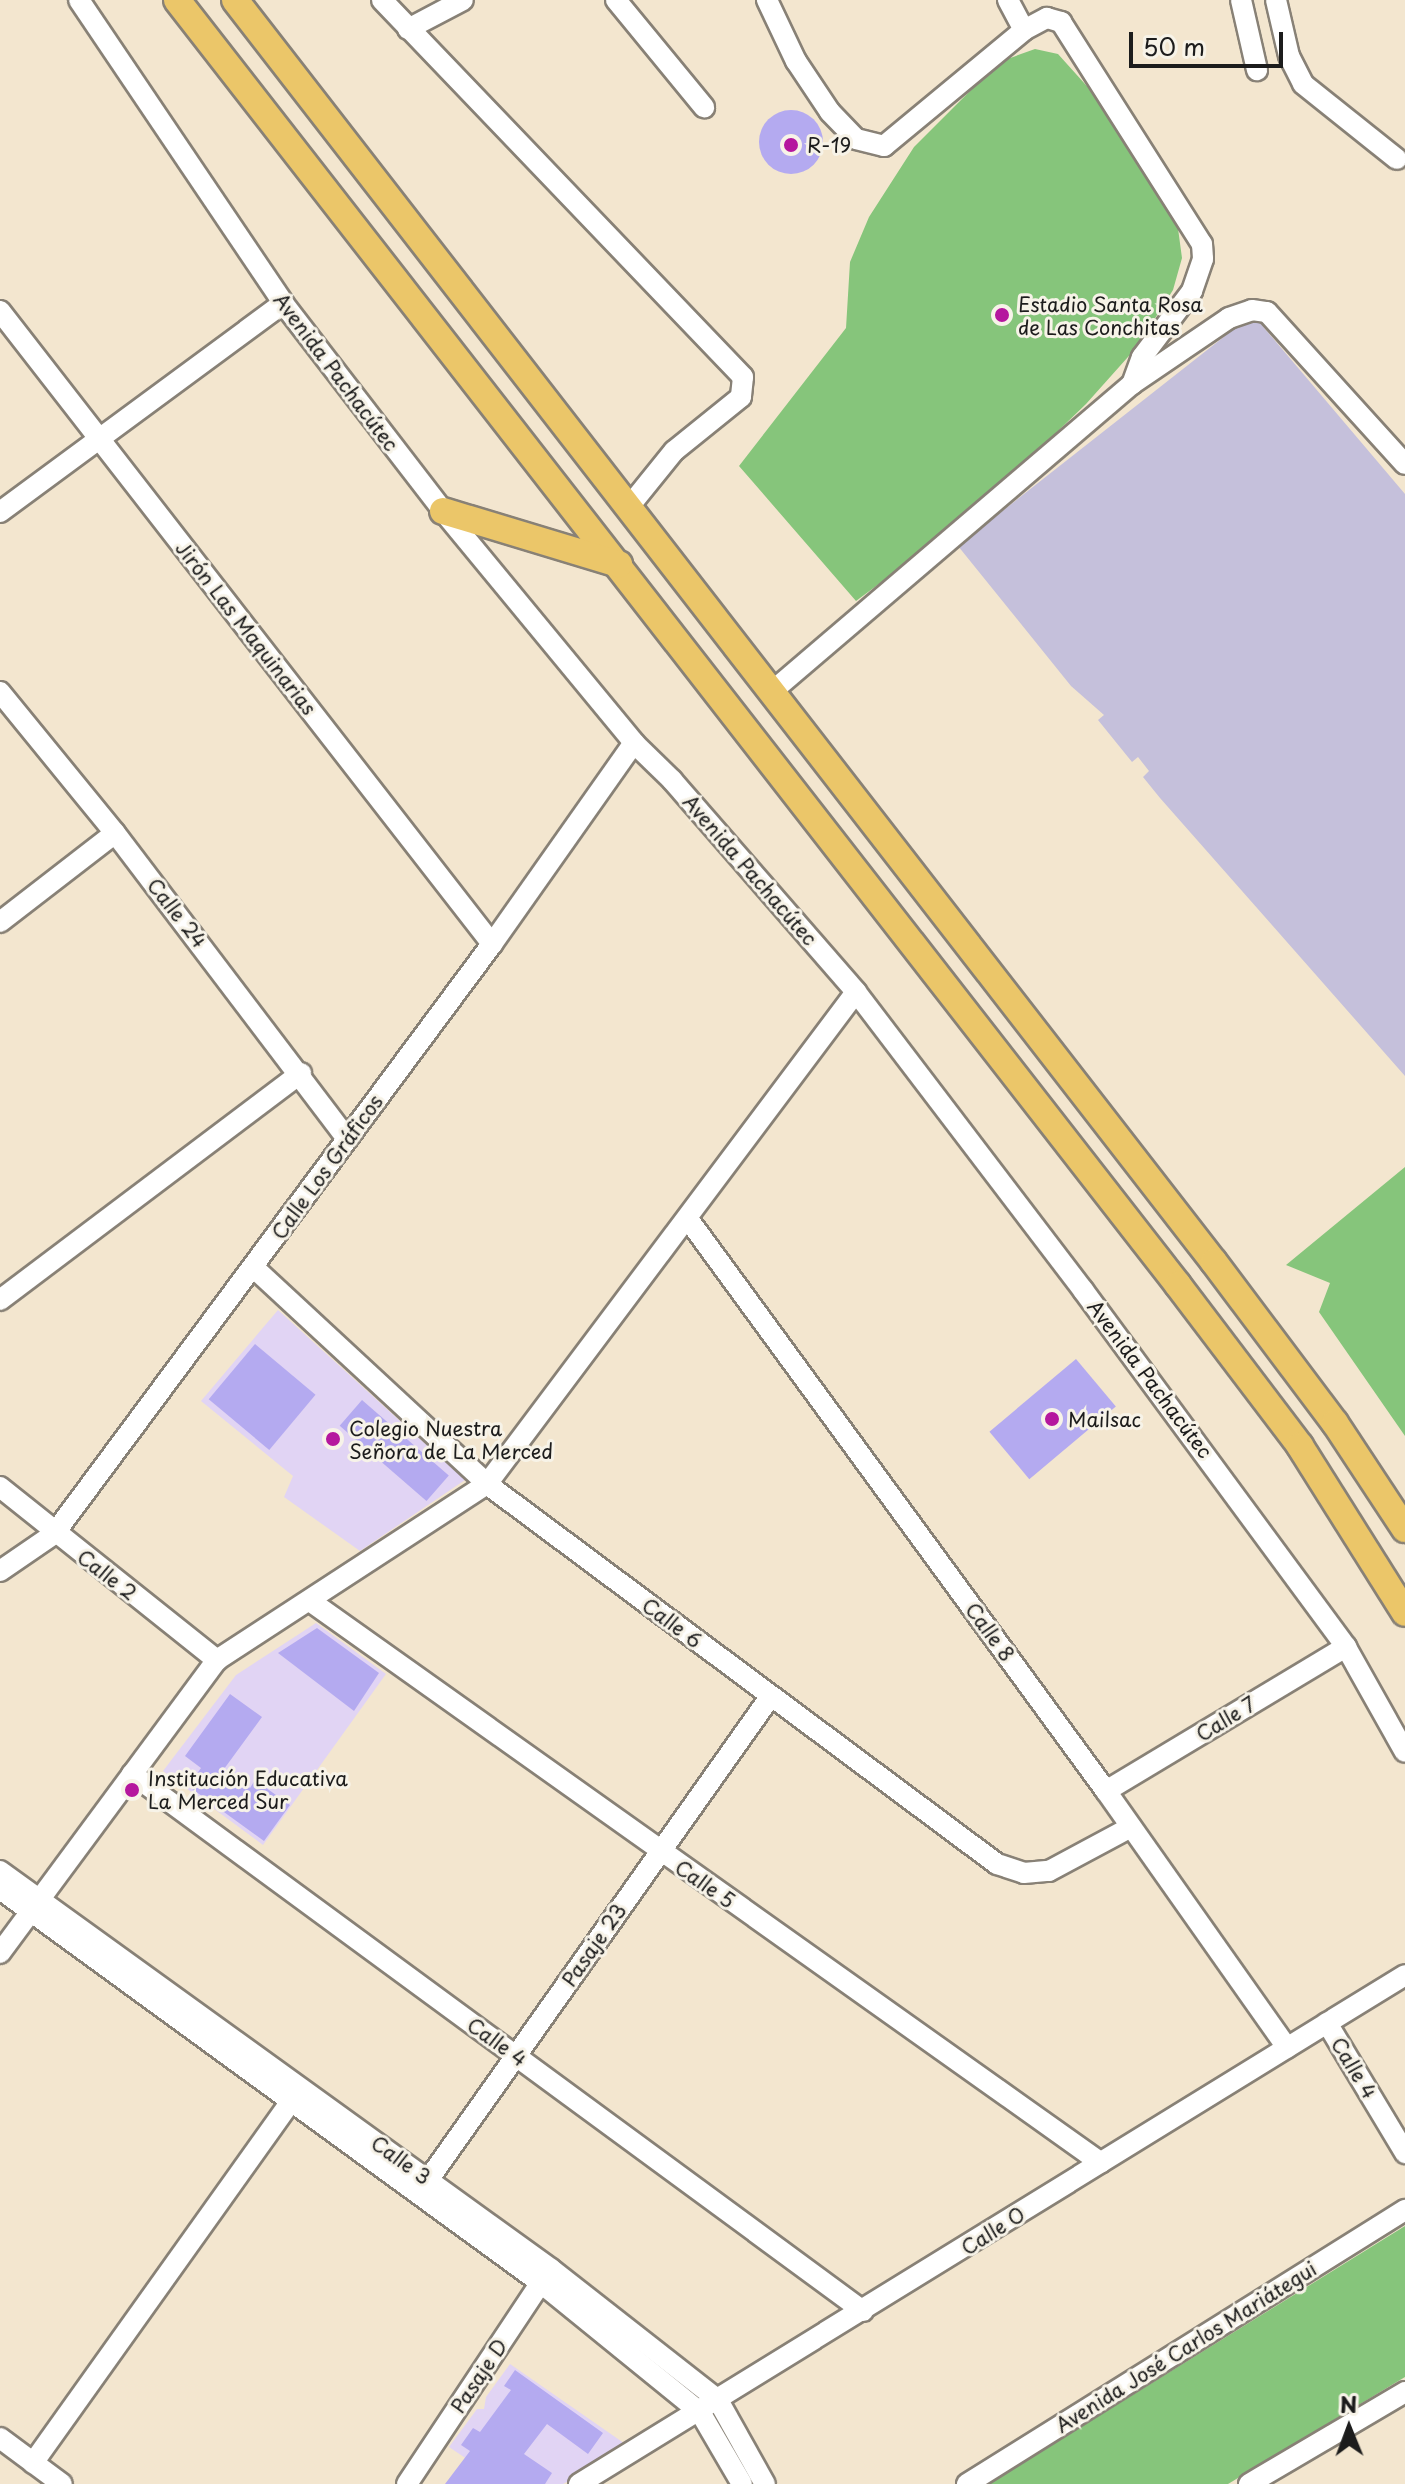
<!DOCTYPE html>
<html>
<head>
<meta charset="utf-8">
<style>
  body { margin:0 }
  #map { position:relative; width:1405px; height:2484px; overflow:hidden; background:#f3e6cf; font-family:"Playpen Sans",sans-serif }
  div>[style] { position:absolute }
  .built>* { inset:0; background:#e1d4f4 }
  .industrial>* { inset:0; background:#c5c0db }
  .green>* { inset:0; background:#86c57b }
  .building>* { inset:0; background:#b4aaf0; transform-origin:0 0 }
  .round { border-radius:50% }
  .roads { filter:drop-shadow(2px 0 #888176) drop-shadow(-2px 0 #888176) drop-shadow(0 2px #888176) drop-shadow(0 -2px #888176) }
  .minor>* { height:20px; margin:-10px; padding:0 10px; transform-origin:10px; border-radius:10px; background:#fff }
  .major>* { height:26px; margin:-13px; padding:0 13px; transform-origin:13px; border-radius:13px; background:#ebc669 }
  .dots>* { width:22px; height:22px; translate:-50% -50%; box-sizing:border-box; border:4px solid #f7f3e8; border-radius:50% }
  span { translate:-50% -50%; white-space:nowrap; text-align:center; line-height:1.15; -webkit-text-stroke:6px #f7f3e8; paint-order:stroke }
  .poi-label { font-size:20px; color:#1c1c1c }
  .left { translate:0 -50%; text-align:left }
  .street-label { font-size:20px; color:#1c1c1c }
  .north { position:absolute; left:1309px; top:2388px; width:80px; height:80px; -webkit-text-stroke:6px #f7f3e8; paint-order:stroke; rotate:359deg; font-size:22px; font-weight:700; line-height:32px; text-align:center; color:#1c1c1c }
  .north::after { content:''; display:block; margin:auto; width:28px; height:36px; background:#1c1c1c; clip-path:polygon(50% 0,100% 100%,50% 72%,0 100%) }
  .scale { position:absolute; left:1129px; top:32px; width:154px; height:36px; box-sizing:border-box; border:4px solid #1c1c1c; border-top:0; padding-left:10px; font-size:24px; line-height:28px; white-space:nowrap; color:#1c1c1c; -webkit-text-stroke:6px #f7f3e8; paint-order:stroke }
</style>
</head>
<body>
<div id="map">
  <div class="built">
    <i style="clip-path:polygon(278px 1310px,465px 1480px,360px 1551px,284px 1497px,293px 1476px,201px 1401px)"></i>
    <i style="clip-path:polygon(316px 1623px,386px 1674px,263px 1845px,163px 1771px,236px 1675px)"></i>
    <i style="clip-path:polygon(510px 2364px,631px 2448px,563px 2484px,504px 2484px,449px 2447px,477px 2409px,484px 2409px,486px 2397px)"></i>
  </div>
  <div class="industrial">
    <i style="clip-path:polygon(1244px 321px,1260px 323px,1405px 494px,1405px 1076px,1160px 798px,1143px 777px,1149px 771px,1138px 757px,1132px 762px,1098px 720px,1104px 715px,1071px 686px,958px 546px)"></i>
  </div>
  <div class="green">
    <i style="clip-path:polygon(1035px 49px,1058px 54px,1103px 104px,1177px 221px,1182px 258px,1173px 290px,1136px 348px,1086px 404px,970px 516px,856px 601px,739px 466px,846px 328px,850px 262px,869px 217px,914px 147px,999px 62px)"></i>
    <i style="clip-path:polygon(1405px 1167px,1405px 1436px,1319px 1312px,1330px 1283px,1286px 1265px)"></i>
    <i style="clip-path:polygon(1405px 2226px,1405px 2377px,1228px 2484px,989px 2484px)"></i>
  </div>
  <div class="building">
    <i class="round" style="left:759px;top:110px;width:64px;height:64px"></i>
    <i style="left:255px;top:1344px;width:79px;height:72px;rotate:40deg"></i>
    <i style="left:1076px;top:1359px;width:62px;height:113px;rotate:50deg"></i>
    <i style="left:362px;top:1400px;width:115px;height:34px;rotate:41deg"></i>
    <i style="clip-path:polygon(317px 1628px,379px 1673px,354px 1711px,278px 1653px)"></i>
    <i style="clip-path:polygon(230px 1694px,262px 1717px,224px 1769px,250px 1788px,255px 1780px,290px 1805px,264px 1841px,188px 1786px,201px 1768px,185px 1756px)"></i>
    <i style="clip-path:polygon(515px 2370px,603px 2433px,588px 2454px,547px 2424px,524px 2454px,552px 2473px,545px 2484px,445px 2484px,470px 2451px,461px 2445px,473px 2428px,480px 2432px,511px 2390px,504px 2386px)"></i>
  </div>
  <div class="roads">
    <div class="minor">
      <i style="left:79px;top:0;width:365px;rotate:56deg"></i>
      <i style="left:283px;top:303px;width:262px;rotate:52.4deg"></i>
      <i style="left:443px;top:511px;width:301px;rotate:50.5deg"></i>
      <i style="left:634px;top:743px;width:53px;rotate:44.2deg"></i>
      <i style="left:672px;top:780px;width:281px;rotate:49deg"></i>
      <i style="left:856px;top:992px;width:375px;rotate:52.7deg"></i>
      <i style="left:1083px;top:1290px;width:443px;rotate:53.6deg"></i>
      <i style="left:1346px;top:1647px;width:120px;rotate:60.7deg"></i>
      <i style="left:382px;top:0;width:522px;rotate:46.24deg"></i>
      <i style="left:743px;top:377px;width:20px;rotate:96deg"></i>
      <i style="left:741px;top:397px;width:86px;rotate:141.1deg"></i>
      <i style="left:674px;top:451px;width:73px;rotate:128.9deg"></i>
      <i style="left:616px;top:0;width:139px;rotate:50.6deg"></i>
      <i style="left:767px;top:0;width:68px;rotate:64.6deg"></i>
      <i style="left:796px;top:61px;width:61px;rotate:56.3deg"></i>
      <i style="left:830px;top:112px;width:37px;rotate:46deg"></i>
      <i style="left:856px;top:139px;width:29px;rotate:14deg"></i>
      <i style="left:884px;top:146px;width:182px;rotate:-39.6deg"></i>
      <i style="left:1024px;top:30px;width:26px;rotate:-28deg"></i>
      <i style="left:1047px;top:18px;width:15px;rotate:16deg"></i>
      <i style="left:1061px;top:22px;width:263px;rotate:57.6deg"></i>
      <i style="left:1202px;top:244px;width:15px;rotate:86deg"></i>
      <i style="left:1203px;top:259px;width:34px;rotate:109deg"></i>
      <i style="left:1192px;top:291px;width:83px;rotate:127.1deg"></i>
      <i style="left:1142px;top:357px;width:29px;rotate:110deg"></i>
      <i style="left:1132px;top:384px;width:475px;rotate:139.5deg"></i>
      <i style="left:1008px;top:0;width:34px;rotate:62deg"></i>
      <i style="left:1241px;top:0;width:72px;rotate:77.1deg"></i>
      <i style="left:1276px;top:0;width:57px;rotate:76.9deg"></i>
      <i style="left:1289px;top:56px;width:31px;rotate:63deg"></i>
      <i style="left:1303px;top:84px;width:120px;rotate:38.6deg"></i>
      <i style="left:408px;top:29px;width:62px;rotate:-27.8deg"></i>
      <i style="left:0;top:311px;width:802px;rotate:52.14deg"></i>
      <i style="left:1132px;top:384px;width:117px;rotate:-34.2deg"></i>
      <i style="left:1229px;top:318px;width:24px;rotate:-19deg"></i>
      <i style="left:1252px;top:310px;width:15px;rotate:8deg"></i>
      <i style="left:1267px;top:312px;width:205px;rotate:47.8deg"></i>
      <i style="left:0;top:512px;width:352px;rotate:-36.4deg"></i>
      <i style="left:0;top:692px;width:182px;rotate:50.8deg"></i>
      <i style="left:115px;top:833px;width:384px;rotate:52.8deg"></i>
      <i style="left:0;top:922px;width:145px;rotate:-37.7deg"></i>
      <i style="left:688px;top:1219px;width:708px;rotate:53.84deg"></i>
      <i style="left:1106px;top:1791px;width:314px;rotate:54.8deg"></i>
      <i style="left:253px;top:1267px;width:319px;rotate:42.8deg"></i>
      <i style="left:487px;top:1484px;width:636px;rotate:36.69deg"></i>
      <i style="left:997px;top:1864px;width:28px;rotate:18deg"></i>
      <i style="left:1024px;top:1873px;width:25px;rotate:-5deg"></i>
      <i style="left:1049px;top:1871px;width:93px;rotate:-28.2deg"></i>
      <i style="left:0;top:1300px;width:377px;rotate:-37deg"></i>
      <i style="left:0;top:1487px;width:278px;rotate:38.6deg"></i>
      <i style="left:0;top:1571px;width:65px;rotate:-34.4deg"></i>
      <i style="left:54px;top:1534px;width:735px;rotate:-53.41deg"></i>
      <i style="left:492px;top:944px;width:246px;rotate:-54.8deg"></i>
      <i style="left:310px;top:1601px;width:970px;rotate:35.39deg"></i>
      <i style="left:132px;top:1774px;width:907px;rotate:36.3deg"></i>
      <i style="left:1106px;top:1791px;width:280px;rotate:-31deg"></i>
      <i style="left:0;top:1871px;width:680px;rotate:35.84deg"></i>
      <i style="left:551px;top:2269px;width:212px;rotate:38.1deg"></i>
      <i style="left:718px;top:2400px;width:96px;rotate:60.8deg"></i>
      <i style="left:0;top:1889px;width:669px;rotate:36.07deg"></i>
      <i style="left:541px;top:2283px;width:205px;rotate:39.1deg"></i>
      <i style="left:700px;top:2412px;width:83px;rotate:59.7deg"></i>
      <i style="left:0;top:1953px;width:365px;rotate:-53.5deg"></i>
      <i style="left:217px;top:1660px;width:322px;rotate:-33.1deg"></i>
      <i style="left:487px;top:1484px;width:615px;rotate:-53.13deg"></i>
      <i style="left:1327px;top:2023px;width:152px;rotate:59deg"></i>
      <i style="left:421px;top:2190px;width:604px;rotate:-54.7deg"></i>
      <i style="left:0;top:2438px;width:77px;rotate:36.6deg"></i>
      <i style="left:33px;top:2463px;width:457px;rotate:-54.5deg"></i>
      <i style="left:407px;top:2484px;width:255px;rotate:-56.4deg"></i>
      <i style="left:579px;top:2484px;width:970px;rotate:-31.64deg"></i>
      <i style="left:967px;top:2484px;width:517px;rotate:-32.03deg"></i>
      <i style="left:1249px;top:2484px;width:181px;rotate:-30.5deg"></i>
    </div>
    <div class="major">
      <i style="left:177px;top:0;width:1629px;rotate:52.08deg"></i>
      <i style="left:1178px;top:1285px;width:202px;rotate:52.8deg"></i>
      <i style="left:1300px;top:1446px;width:197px;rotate:57.8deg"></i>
      <i style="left:235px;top:0;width:1597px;rotate:52.2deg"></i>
      <i style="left:1214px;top:1262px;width:201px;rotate:53.1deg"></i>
      <i style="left:1335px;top:1423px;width:127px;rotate:56.6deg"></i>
      <i style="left:443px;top:511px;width:184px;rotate:16.8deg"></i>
    </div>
  </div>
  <div class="dots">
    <i style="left:791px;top:145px;background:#b5179e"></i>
    <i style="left:1002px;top:315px;background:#b5179e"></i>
    <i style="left:1052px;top:1419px;background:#b5179e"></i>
    <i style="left:333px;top:1439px;background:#b5179e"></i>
    <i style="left:132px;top:1790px;background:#b5179e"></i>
  </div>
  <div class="poi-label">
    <span class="left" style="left:807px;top:145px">R-19</span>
    <span class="left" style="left:1018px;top:316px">Estadio Santa Rosa<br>de Las Conchitas</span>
    <span class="left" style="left:1068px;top:1419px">Mailsac</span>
    <span class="left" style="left:349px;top:1440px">Colegio Nuestra<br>Señora de La Merced</span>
    <span class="left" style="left:148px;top:1790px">Institución Educativa<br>La Merced Sur</span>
  </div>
  <div class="street-label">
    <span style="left:336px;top:372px;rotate:53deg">Avenida Pachacútec</span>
    <span style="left:246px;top:628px;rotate:52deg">Jirón Las Maquinarias</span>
    <span style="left:750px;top:870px;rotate:49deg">Avenida Pachacútec</span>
    <span style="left:177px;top:913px;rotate:52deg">Calle 24</span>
    <span style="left:327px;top:1167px;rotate:-54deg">Calle Los Gráficos</span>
    <span style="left:1150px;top:1379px;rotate:53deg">Avenida Pachacútec</span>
    <span style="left:107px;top:1575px;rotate:38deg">Calle 2</span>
    <span style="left:672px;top:1623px;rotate:37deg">Calle 6</span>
    <span style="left:990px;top:1632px;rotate:54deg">Calle 8</span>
    <span style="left:1226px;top:1719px;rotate:-31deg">Calle 7</span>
    <span style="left:705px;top:1884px;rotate:35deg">Calle 5</span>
    <span style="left:594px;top:1945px;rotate:-55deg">Pasaje 23</span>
    <span style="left:497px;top:2042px;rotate:36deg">Calle 4</span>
    <span style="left:1354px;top:2068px;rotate:59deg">Calle 4</span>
    <span style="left:401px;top:2160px;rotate:36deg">Calle 3</span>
    <span style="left:993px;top:2231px;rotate:-32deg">Calle O</span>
    <span style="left:1186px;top:2347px;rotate:-32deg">Avenida José Carlos Mariátegui</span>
    <span style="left:479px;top:2376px;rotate:-56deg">Pasaje D</span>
  </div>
  <div class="north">N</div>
  <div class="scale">50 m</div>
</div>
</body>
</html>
